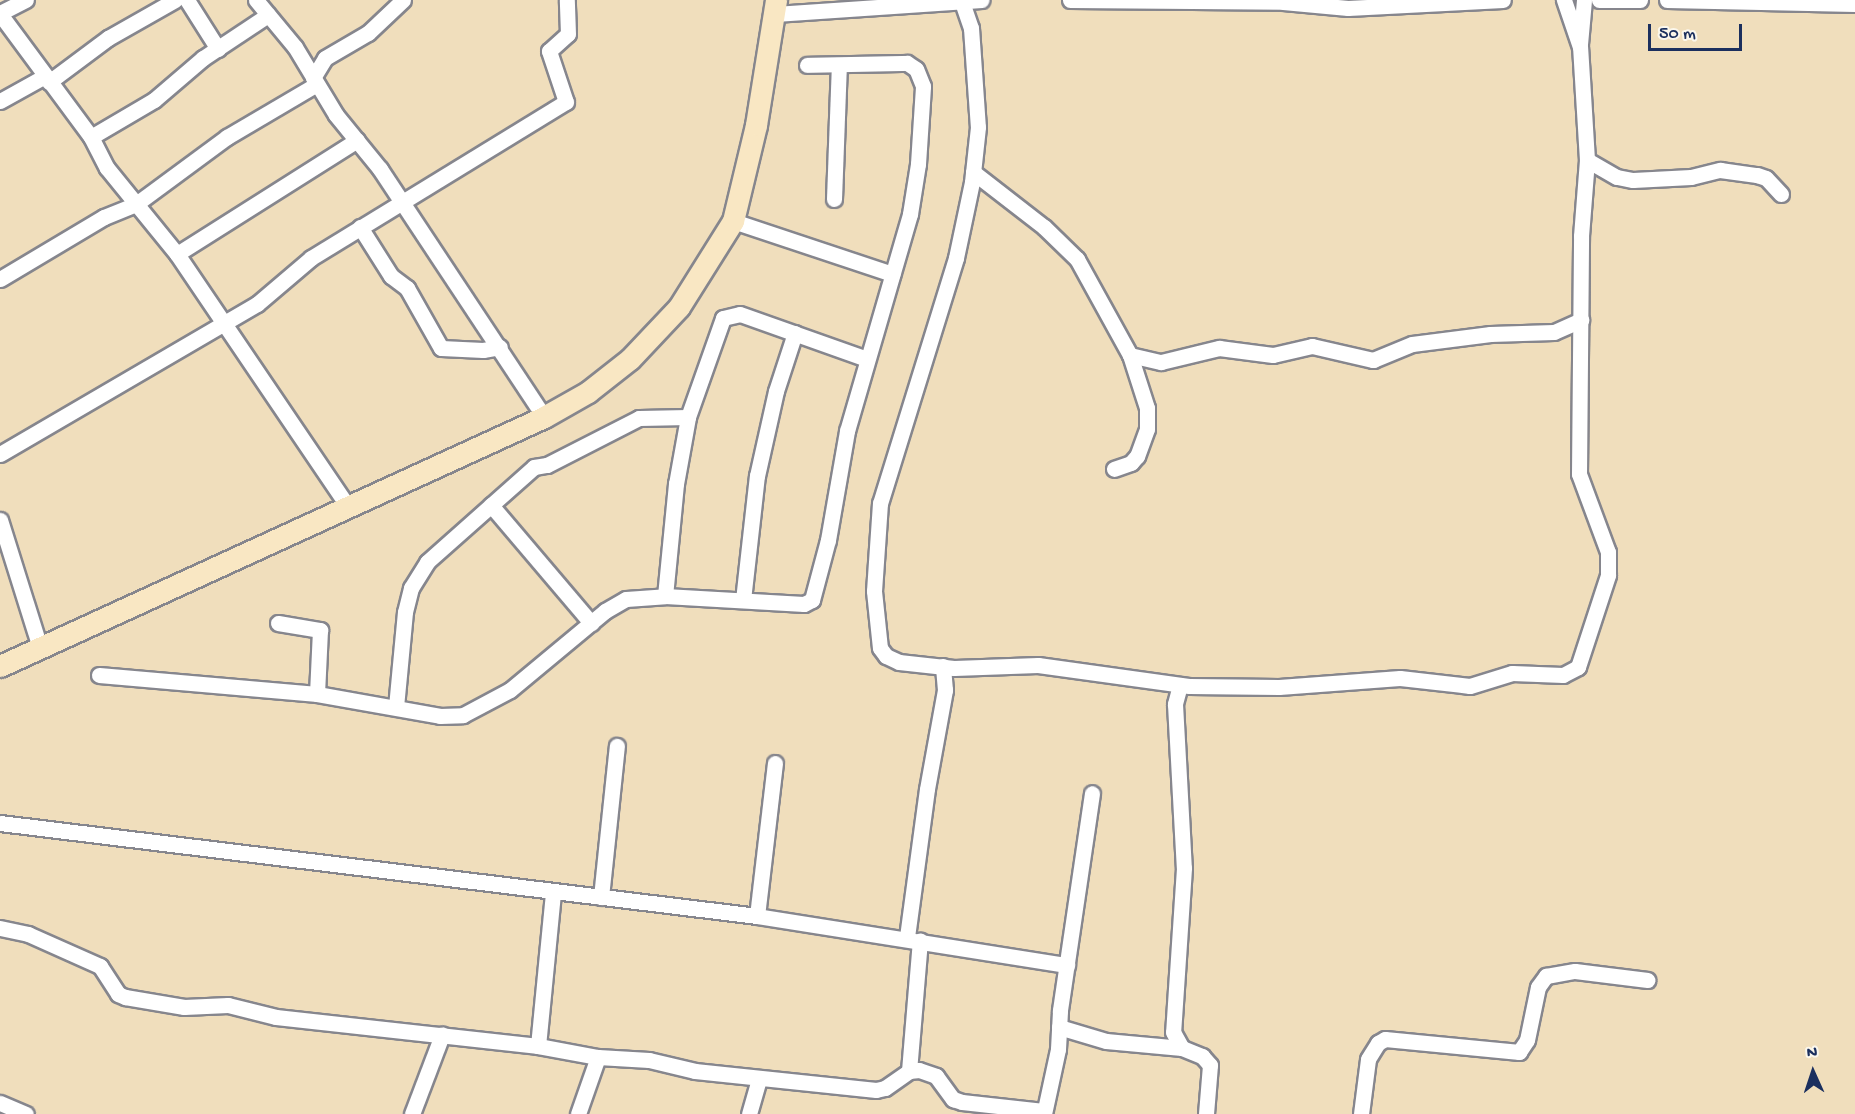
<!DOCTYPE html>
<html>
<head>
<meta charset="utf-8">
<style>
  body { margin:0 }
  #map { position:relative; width:1855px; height:1114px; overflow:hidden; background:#f0debc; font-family:"Gochi Hand",sans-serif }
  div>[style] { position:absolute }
  .roads { filter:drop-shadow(2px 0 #86868d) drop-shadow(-2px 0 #86868d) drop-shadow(0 2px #86868d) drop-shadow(0 -2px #86868d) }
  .street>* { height:15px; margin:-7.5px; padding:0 7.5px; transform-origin:7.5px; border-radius:7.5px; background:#fff }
  .secondary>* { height:21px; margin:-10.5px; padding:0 10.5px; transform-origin:10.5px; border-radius:10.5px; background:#f9e7c3 }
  span { translate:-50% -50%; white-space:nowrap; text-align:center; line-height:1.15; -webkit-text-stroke:4.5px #fbf7ec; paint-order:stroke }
  .north { position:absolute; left:1783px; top:1042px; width:60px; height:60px; -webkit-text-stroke:4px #fbf7ec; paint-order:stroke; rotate:357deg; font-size:16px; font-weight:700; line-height:24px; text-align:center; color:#1b2f5e }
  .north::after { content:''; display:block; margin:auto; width:21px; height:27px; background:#1b2f5e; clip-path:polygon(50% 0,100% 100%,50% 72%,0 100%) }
  .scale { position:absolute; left:1648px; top:24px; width:94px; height:27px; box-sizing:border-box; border:3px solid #1b2f5e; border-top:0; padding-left:8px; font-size:18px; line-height:21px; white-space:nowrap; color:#1b2f5e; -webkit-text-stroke:4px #fbf7ec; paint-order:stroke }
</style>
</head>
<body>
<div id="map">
  <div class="roads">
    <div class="street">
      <i style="left:187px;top:0;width:58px;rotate:57.7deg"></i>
      <i style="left:256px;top:0;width:61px;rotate:50.3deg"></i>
      <i style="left:295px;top:47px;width:79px;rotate:58.9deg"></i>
      <i style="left:336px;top:115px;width:70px;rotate:50.8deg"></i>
      <i style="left:380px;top:169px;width:297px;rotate:56.5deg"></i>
      <i style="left:1070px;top:0;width:213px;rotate:0.5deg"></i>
      <i style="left:1283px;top:2px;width:65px;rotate:5.3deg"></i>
      <i style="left:1348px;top:8px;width:155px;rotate:-3deg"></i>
      <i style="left:1599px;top:0;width:41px"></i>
      <i style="left:1667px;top:0;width:188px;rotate:1.2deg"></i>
      <i style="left:962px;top:2px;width:28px;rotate:71deg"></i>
      <i style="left:971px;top:28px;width:99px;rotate:86deg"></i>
      <i style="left:978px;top:127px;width:55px;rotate:96.2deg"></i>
      <i style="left:972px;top:182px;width:78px;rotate:101.9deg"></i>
      <i style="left:956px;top:258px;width:257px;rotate:107.2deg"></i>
      <i style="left:880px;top:503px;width:88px;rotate:93.9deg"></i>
      <i style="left:874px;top:591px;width:57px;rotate:84deg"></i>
      <i style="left:880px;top:648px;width:10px;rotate:53deg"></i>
      <i style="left:886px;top:656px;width:14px;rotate:25deg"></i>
      <i style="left:899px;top:662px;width:55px;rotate:6.2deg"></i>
      <i style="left:954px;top:668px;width:84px;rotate:-2deg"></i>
      <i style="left:1038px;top:665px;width:152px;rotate:7.9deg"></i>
      <i style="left:1189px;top:686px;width:90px;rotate:0.6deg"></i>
      <i style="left:1279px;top:687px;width:121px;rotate:-4.3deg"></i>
      <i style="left:1400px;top:678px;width:70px;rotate:6.5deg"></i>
      <i style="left:1470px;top:686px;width:44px;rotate:-17.2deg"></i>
      <i style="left:1512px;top:673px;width:51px;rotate:2.2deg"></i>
      <i style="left:1563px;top:675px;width:17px;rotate:-28deg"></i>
      <i style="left:1578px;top:667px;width:97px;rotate:-71.9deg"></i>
      <i style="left:1608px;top:575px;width:23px;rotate:-90deg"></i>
      <i style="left:1608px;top:552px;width:83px;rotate:-110.4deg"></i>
      <i style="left:1579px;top:474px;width:238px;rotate:-89.5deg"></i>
      <i style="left:1581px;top:236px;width:76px;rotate:-85.5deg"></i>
      <i style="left:1587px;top:160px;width:113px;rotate:-93.5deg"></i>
      <i style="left:1580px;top:47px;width:50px;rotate:-108.8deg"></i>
      <i style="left:0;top:13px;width:29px;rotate:-27deg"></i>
      <i style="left:0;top:14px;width:153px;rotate:53.5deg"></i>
      <i style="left:91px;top:137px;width:35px;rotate:63deg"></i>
      <i style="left:107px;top:168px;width:111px;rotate:50.9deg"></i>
      <i style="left:177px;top:254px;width:307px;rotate:55.9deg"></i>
      <i style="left:775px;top:14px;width:207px;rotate:-3.9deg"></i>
      <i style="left:1580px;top:44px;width:44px;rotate:-84.8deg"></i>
      <i style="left:313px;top:78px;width:23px;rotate:-59deg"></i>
      <i style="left:325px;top:58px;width:50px;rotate:-30.2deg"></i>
      <i style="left:368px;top:33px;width:48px;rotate:-43.3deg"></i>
      <i style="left:49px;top:82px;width:74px;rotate:-36.7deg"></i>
      <i style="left:108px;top:38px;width:77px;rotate:-29.6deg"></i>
      <i style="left:0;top:101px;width:51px;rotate:-29.1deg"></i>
      <i style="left:91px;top:137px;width:73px;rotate:-30.4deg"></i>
      <i style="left:154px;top:100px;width:65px;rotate:-40.6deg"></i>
      <i style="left:203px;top:58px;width:78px;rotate:-33.5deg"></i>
      <i style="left:1587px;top:160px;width:34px;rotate:30deg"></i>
      <i style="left:1617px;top:177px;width:16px;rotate:11deg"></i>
      <i style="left:1633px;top:180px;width:58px;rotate:-3deg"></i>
      <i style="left:1691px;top:177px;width:30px;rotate:-14deg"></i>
      <i style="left:1720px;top:170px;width:37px;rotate:8deg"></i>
      <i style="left:1757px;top:175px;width:9px;rotate:18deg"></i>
      <i style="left:1766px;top:178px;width:22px;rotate:47deg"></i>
      <i style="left:973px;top:172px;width:90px;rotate:37.8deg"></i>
      <i style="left:1044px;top:227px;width:46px;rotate:44.1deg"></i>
      <i style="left:1077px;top:259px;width:110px;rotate:61.1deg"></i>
      <i style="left:1130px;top:355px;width:56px;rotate:72.2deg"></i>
      <i style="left:1147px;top:408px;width:21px;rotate:90deg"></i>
      <i style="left:1147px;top:429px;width:29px;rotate:110deg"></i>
      <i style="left:1137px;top:456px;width:9px;rotate:131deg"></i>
      <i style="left:1131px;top:463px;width:18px;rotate:161deg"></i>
      <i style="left:834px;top:199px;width:134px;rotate:-87.9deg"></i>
      <i style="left:733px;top:221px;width:168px;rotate:18.4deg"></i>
      <i style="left:360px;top:227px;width:58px;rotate:57.7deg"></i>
      <i style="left:391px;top:276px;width:20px;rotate:37deg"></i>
      <i style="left:407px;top:288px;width:69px;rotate:60.5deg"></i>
      <i style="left:441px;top:348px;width:42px;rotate:2.7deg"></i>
      <i style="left:483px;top:350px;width:17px;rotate:-10deg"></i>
      <i style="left:177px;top:254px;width:213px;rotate:-32.3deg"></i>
      <i style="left:0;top:279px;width:121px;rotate:-30.8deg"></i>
      <i style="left:104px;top:217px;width:35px;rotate:-22deg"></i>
      <i style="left:136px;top:204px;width:113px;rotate:-36.4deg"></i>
      <i style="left:227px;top:137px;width:104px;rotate:-30.5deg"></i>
      <i style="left:1130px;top:355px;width:32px;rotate:13deg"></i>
      <i style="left:1161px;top:362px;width:60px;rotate:-13.6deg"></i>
      <i style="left:1219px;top:348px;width:54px;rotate:7.4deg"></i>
      <i style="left:1273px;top:355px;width:40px;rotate:-13deg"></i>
      <i style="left:1312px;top:346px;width:63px;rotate:12.9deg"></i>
      <i style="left:1373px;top:360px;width:42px;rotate:-22.3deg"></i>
      <i style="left:1412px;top:344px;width:79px;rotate:-7.3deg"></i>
      <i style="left:1490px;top:334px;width:64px;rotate:-1.8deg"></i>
      <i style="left:1554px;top:332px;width:30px;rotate:-24deg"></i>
      <i style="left:0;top:454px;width:298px;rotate:-30.3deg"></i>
      <i style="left:257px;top:304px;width:71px;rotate:-40.4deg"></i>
      <i style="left:311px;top:258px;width:299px;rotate:-31.5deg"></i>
      <i style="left:566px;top:102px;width:54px;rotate:-108.4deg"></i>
      <i style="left:549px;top:51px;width:25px;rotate:-42deg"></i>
      <i style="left:568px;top:34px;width:34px;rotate:-92deg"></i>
      <i style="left:491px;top:505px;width:155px;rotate:49.7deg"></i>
      <i style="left:0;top:520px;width:134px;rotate:72.6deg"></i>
      <i style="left:665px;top:596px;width:113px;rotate:-84.4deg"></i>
      <i style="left:676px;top:484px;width:68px;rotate:-79.8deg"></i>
      <i style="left:688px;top:417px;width:105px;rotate:-70.5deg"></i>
      <i style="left:723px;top:318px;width:17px;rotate:-13deg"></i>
      <i style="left:740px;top:314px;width:135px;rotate:19.5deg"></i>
      <i style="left:743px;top:600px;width:125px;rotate:-83.6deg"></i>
      <i style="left:757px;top:476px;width:87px;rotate:-77.4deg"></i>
      <i style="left:776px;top:391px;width:61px;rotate:-71.9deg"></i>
      <i style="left:278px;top:623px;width:43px;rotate:9.5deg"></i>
      <i style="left:320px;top:630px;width:64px;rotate:92.7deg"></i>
      <i style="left:99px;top:675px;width:219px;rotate:5deg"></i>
      <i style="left:317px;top:694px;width:125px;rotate:10.1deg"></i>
      <i style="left:440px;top:716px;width:23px;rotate:-2deg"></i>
      <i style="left:463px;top:715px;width:53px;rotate:-28deg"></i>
      <i style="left:510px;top:690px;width:124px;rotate:-39.7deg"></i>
      <i style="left:605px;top:611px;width:24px;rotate:-30deg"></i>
      <i style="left:626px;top:599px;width:39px;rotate:-4deg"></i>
      <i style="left:665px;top:596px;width:139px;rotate:3.3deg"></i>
      <i style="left:804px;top:604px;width:9px;rotate:-27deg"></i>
      <i style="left:812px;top:600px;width:62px;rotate:-75.1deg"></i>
      <i style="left:828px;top:540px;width:111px;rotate:-80.1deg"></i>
      <i style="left:847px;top:431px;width:226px;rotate:-73.8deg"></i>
      <i style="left:910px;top:214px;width:51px;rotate:-80.9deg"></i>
      <i style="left:918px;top:164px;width:78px;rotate:-86.3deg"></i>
      <i style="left:923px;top:86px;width:18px;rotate:-112deg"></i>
      <i style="left:916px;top:69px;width:11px;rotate:-146deg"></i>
      <i style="left:907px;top:63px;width:100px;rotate:178.9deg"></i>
      <i style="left:1180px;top:685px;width:20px;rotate:105deg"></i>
      <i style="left:1175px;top:704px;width:164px;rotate:86.9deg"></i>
      <i style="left:1184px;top:868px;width:164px;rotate:93.8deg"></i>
      <i style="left:1173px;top:1032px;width:18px;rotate:61deg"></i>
      <i style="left:396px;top:707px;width:95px;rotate:-84.6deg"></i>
      <i style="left:405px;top:612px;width:25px;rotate:-76deg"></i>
      <i style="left:411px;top:588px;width:31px;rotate:-58deg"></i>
      <i style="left:427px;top:562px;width:143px;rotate:-41.6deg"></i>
      <i style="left:534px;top:467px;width:13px;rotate:-9deg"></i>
      <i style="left:547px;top:465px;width:103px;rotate:-27.1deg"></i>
      <i style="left:639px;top:418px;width:49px;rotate:-1.2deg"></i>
      <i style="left:0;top:823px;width:763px;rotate:7deg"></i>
      <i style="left:757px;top:916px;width:314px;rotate:9deg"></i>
      <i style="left:601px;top:897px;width:152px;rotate:-84deg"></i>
      <i style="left:757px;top:916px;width:154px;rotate:-83.3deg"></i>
      <i style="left:0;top:928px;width:29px;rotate:12deg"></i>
      <i style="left:28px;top:934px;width:79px;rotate:24deg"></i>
      <i style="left:100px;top:966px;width:33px;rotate:57deg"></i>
      <i style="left:118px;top:994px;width:8px;rotate:23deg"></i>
      <i style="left:125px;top:997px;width:60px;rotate:9.6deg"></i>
      <i style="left:184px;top:1007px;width:44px;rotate:-2.6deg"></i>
      <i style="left:228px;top:1005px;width:49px;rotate:14deg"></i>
      <i style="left:276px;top:1017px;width:264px;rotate:6.3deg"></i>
      <i style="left:538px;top:1046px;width:61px;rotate:10.4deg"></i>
      <i style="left:598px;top:1057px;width:51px;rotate:3.4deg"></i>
      <i style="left:649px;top:1060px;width:47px;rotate:13.4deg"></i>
      <i style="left:695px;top:1071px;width:182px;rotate:6deg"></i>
      <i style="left:876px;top:1090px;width:9px;rotate:-13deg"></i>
      <i style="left:885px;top:1088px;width:29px;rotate:-35deg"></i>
      <i style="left:909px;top:1071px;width:10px;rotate:-6deg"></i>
      <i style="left:919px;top:1070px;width:18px;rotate:19deg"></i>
      <i style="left:936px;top:1076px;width:29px;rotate:54deg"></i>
      <i style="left:953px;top:1099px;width:9px;rotate:18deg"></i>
      <i style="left:962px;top:1102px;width:82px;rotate:6.3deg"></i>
      <i style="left:907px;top:937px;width:149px;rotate:-82.3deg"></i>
      <i style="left:927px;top:789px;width:101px;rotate:-79.7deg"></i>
      <i style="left:945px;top:690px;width:24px;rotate:-95deg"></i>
      <i style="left:1059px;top:1027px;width:49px;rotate:16.6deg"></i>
      <i style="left:1106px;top:1041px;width:76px;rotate:5.3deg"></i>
      <i style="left:1182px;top:1048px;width:22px;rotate:22deg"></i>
      <i style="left:1202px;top:1056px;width:12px;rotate:48deg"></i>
      <i style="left:1210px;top:1065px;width:49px;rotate:94.7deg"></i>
      <i style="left:538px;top:1046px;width:155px;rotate:-84.4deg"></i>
      <i style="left:909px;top:1071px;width:131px;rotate:-85.2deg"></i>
      <i style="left:0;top:1103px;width:28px;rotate:23deg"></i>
      <i style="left:412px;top:1114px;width:85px;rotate:-69.2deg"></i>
      <i style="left:578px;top:1114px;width:60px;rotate:-70.7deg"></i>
      <i style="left:749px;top:1114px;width:36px;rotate:-74deg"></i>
      <i style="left:1044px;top:1114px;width:66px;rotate:-77.8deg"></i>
      <i style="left:1058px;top:1049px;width:39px;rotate:-87deg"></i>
      <i style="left:1060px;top:1010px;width:219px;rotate:-81.6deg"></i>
      <i style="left:1361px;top:1114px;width:55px;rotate:-82.7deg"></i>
      <i style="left:1368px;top:1059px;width:19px;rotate:-58deg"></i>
      <i style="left:1378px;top:1043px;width:8px;rotate:-30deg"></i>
      <i style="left:1385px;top:1039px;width:135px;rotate:5.5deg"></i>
      <i style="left:1519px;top:1052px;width:14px;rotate:-56deg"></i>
      <i style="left:1527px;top:1040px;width:54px;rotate:-78.3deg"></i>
      <i style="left:1538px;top:987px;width:14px;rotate:-54deg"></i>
      <i style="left:1546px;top:976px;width:29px;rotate:-10deg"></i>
      <i style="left:1575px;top:971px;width:73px;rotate:7.1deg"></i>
    </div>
    <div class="secondary">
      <i style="left:0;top:666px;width:598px;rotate:-24.59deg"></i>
      <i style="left:544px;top:417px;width:51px;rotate:-29.6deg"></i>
      <i style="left:588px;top:392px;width:53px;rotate:-38.2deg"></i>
      <i style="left:630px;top:359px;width:71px;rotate:-46.7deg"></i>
      <i style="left:679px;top:307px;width:102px;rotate:-57.9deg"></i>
      <i style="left:733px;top:221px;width:99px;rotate:-76.5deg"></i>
      <i style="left:756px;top:125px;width:127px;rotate:-80.9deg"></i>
    </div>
  </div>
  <div class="north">N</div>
  <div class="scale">50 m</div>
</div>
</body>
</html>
